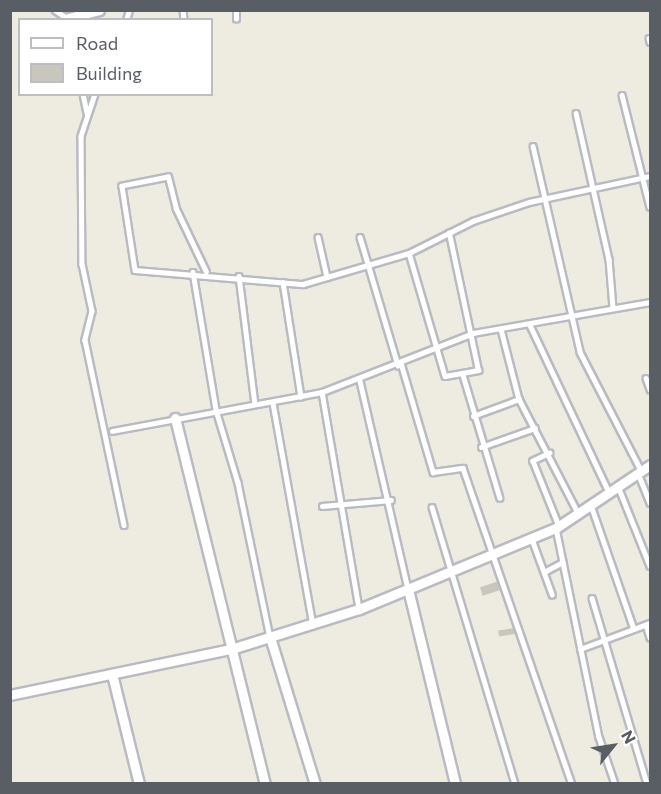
<!DOCTYPE html>
<html>
<head>
<meta charset="utf-8">
<style>
  body { margin:0 }
  #map { position:relative; width:661px; height:794px; overflow:hidden; background:#eeece1; font-family:Commissioner,sans-serif }
  div>[style] { position:absolute }
  .building>* { inset:0; background:#c9c6be; transform-origin:0 0 }
  .roads { filter:drop-shadow(2px 0 #b9bbc2) drop-shadow(-2px 0 #b9bbc2) drop-shadow(0 2px #b9bbc2) drop-shadow(0 -2px #b9bbc2) }
  .service>* { height:4.5px; margin:-2.25px; padding:0 2.25px; transform-origin:2.25px; border-radius:2.25px; background:#fff }
  .minor>* { height:9px; margin:-4.5px; padding:0 4.5px; transform-origin:4.5px; border-radius:4.5px; background:#fff }
  span { translate:-50% -50%; white-space:nowrap; text-align:center; line-height:1.15; -webkit-text-stroke:6px #fff; paint-order:stroke }
  .frame { position:absolute; inset:0; border:12px solid #595d64; pointer-events:none }
  .legend { position:absolute; left:18px; top:18px; width:195px; height:78px; box-sizing:border-box; background:#fff; border:2px solid #bdbec1; margin:0; padding:8px 10px; list-style:none; font-size:18px; color:#595d64 }
  .legend li { display:flex; align-items:center; gap:12px; height:30px }
  .legend b { width:30px; border:2px solid #bdbec1 }
  .north { position:absolute; left:583px; top:716px; width:60px; height:60px; -webkit-text-stroke:4px #fff; paint-order:stroke; rotate:60deg; font-size:16px; font-weight:700; line-height:24px; text-align:center; color:#595d64 }
  .north::after { content:''; display:block; margin:auto; width:21px; height:27px; background:#595d64; clip-path:polygon(50% 0,100% 100%,50% 72%,0 100%) }
</style>
</head>
<body>
<div id="map">
  <div class="building">
    <i style="left:499px;top:581px;width:9px;height:20px;rotate:72deg"></i>
    <i style="left:514px;top:628px;width:6px;height:16px;rotate:81deg"></i>
  </div>
  <div class="roads">
    <div class="service">
      <i style="left:55px;top:10px;width:14px;rotate:34deg"></i>
      <i style="left:183px;top:10px;width:10px;rotate:84deg"></i>
      <i style="left:236px;top:19px;width:9px;rotate:-90deg"></i>
      <i style="left:126px;top:20px;width:10px;rotate:-73deg"></i>
      <i style="left:649px;top:38px;width:4px;rotate:76deg"></i>
      <i style="left:83px;top:94px;width:19px;rotate:78deg"></i>
      <i style="left:95px;top:94px;width:44px;rotate:108.4deg"></i>
      <i style="left:81px;top:136px;width:128px;rotate:89.6deg"></i>
      <i style="left:82px;top:264px;width:48px;rotate:78deg"></i>
      <i style="left:92px;top:311px;width:30px;rotate:104deg"></i>
      <i style="left:85px;top:340px;width:189px;rotate:78.1deg"></i>
      <i style="left:622px;top:95px;width:115px;rotate:76deg"></i>
      <i style="left:576px;top:113px;width:150px;rotate:77.3deg"></i>
      <i style="left:609px;top:259px;width:49px;rotate:85.3deg"></i>
      <i style="left:533px;top:146px;width:211px;rotate:77.1deg"></i>
      <i style="left:580px;top:352px;width:133px;rotate:62.7deg"></i>
      <i style="left:318px;top:237px;width:41px;rotate:77.3deg"></i>
      <i style="left:360px;top:237px;width:134px;rotate:73.5deg"></i>
      <i style="left:409px;top:253px;width:128px;rotate:73.7deg"></i>
      <i style="left:445px;top:376px;width:34px;rotate:-10deg"></i>
      <i style="left:478px;top:370px;width:140px;rotate:-102deg"></i>
      <i style="left:193px;top:272px;width:140px;rotate:80.5deg"></i>
      <i style="left:216px;top:410px;width:76px;rotate:73.2deg"></i>
      <i style="left:238px;top:483px;width:157px;rotate:78.3deg"></i>
      <i style="left:206px;top:272px;width:70px;rotate:-115.5deg"></i>
      <i style="left:176px;top:209px;width:33px;rotate:-104deg"></i>
      <i style="left:168px;top:177px;width:47px;rotate:168.9deg"></i>
      <i style="left:122px;top:186px;width:85px;rotate:81.2deg"></i>
      <i style="left:135px;top:270px;width:169px;rotate:4.8deg"></i>
      <i style="left:303px;top:284px;width:110px;rotate:-16.3deg"></i>
      <i style="left:409px;top:253px;width:72px;rotate:-26.6deg"></i>
      <i style="left:473px;top:221px;width:59px;rotate:-18.7deg"></i>
      <i style="left:529px;top:202px;width:124px;rotate:-12.1deg"></i>
      <i style="left:239px;top:276px;width:129px;rotate:82.9deg"></i>
      <i style="left:283px;top:282px;width:116px;rotate:81.1deg"></i>
      <i style="left:530px;top:325px;width:185px;rotate:64.7deg"></i>
      <i style="left:501px;top:329px;width:72px;rotate:75.6deg"></i>
      <i style="left:519px;top:399px;width:128px;rotate:62.6deg"></i>
      <i style="left:401px;top:363px;width:114px;rotate:73.6deg"></i>
      <i style="left:433px;top:472px;width:30px;rotate:-8deg"></i>
      <i style="left:463px;top:468px;width:334px;rotate:71deg"></i>
      <i style="left:463px;top:375px;width:128px;rotate:73.3deg"></i>
      <i style="left:646px;top:378px;width:12px;rotate:70deg"></i>
      <i style="left:360px;top:381px;width:213px;rotate:77deg"></i>
      <i style="left:322px;top:392px;width:219px;rotate:80.3deg"></i>
      <i style="left:273px;top:403px;width:226px;rotate:79.8deg"></i>
      <i style="left:473px;top:416px;width:49px;rotate:-20.3deg"></i>
      <i style="left:112px;top:431px;width:214px;rotate:-10.5deg"></i>
      <i style="left:322px;top:392px;width:162px;rotate:-21.3deg"></i>
      <i style="left:473px;top:333px;width:180px;rotate:-9.9deg"></i>
      <i style="left:481px;top:447px;width:57px;rotate:-19.4deg"></i>
      <i style="left:550px;top:453px;width:19px;rotate:155deg"></i>
      <i style="left:533px;top:461px;width:70px;rotate:68.2deg"></i>
      <i style="left:638px;top:473px;width:32px;rotate:68deg"></i>
      <i style="left:618px;top:486px;width:86px;rotate:68.2deg"></i>
      <i style="left:591px;top:505px;width:131px;rotate:70.9deg"></i>
      <i style="left:322px;top:506px;width:69px;rotate:-5deg"></i>
      <i style="left:432px;top:507px;width:289px;rotate:73.3deg"></i>
      <i style="left:556px;top:528px;width:213px;rotate:78.4deg"></i>
      <i style="left:599px;top:737px;width:50px;rotate:71.2deg"></i>
      <i style="left:532px;top:539px;width:59px;rotate:70deg"></i>
      <i style="left:544px;top:572px;width:21px;rotate:-28deg"></i>
      <i style="left:592px;top:598px;width:194px;rotate:73.5deg"></i>
      <i style="left:646px;top:625px;width:13px;rotate:72deg"></i>
      <i style="left:580px;top:649px;width:75px;rotate:-20.4deg"></i>
    </div>
    <div class="minor">
      <i style="left:68px;top:18px;width:32px;rotate:-14deg"></i>
      <i style="left:175px;top:418px;width:377px;rotate:76.2deg"></i>
      <i style="left:408px;top:589px;width:201px;rotate:76.4deg"></i>
      <i style="left:270px;top:637px;width:154px;rotate:73deg"></i>
      <i style="left:112px;top:674px;width:113px;rotate:76.2deg"></i>
      <i style="left:10px;top:695px;width:226px;rotate:-11.8deg"></i>
      <i style="left:231px;top:649px;width:134px;rotate:-17.4deg"></i>
      <i style="left:359px;top:609px;width:213px;rotate:-22.4deg"></i>
      <i style="left:556px;top:528px;width:113px;rotate:-33.8deg"></i>
    </div>
  </div>
  <div class="frame"></div>
  <ul class="legend">
  <li><b style="height:8px;background:#fff"></b>Road</li>
  <li><b style="height:16px;background:#c9c6be"></b>Building</li>
  </ul>
  <div class="north">N</div>
</div>
</body>
</html>
